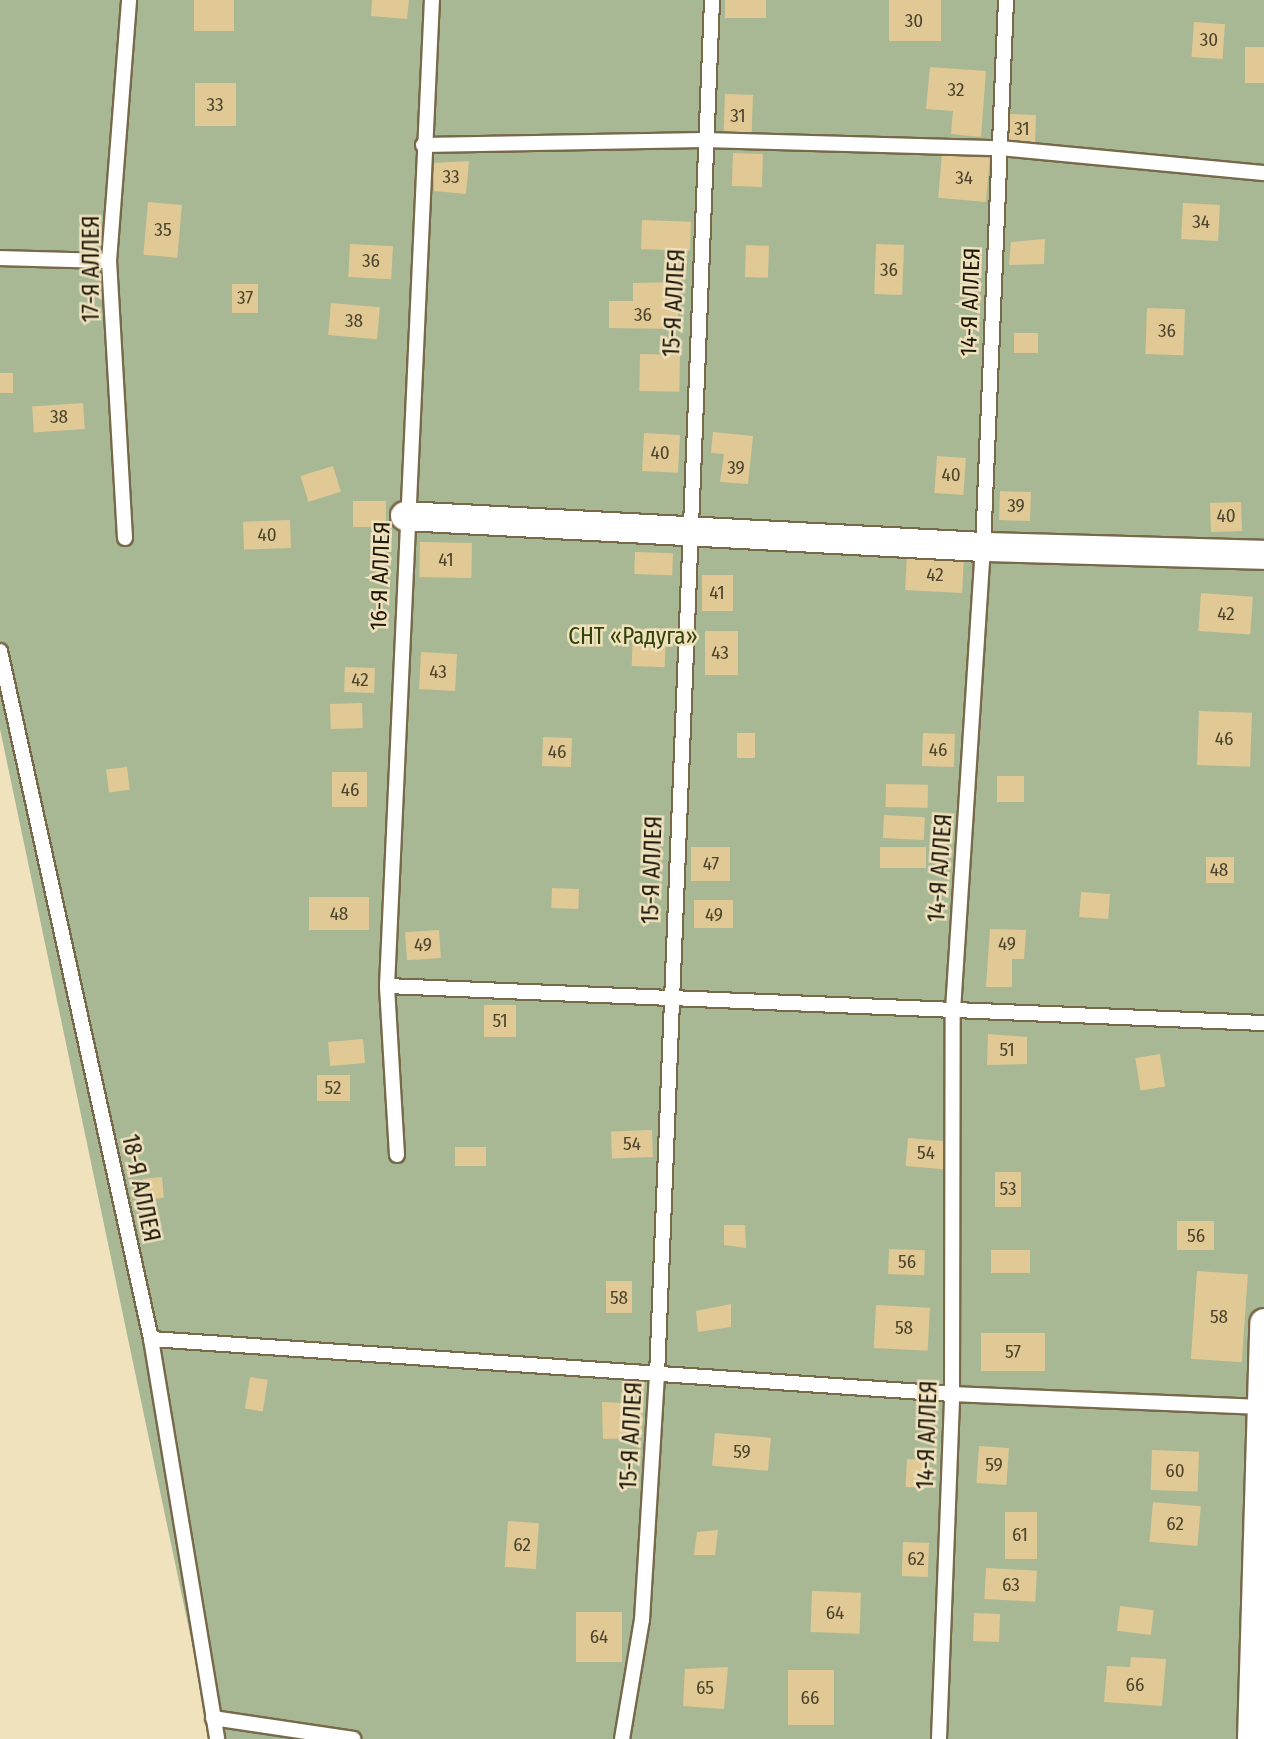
<!DOCTYPE html>
<html>
<head>
<meta charset="utf-8">
<style>
  body { margin:0 }
  #map { position:relative; width:1264px; height:1739px; overflow:hidden; background:#f1e2be; font-family:"Fira Sans Condensed",sans-serif }
  div>[style] { position:absolute }
  .green>* { inset:0; background:#a9b894 }
  .building>* { inset:0; background:#e0c995; transform-origin:0 0 }
  .roads { filter:drop-shadow(2px 0 #776949) drop-shadow(-2px 0 #776949) drop-shadow(0 2px #776949) drop-shadow(0 -2px #776949) }
  .service>* { height:14px; margin:-7px; padding:0 7px; transform-origin:7px; border-radius:7px; background:#fff }
  .minor>* { height:28px; margin:-14px; padding:0 14px; transform-origin:14px; border-radius:14px; background:#fff }
  span { translate:-50% -50%; white-space:nowrap; text-align:center; line-height:1.15; -webkit-text-stroke:5px #f1e2be; paint-order:stroke }
  .number-label { font-size:19px; color:#4d442d }
  .number-label span { -webkit-text-stroke-width:0 }
  .street-label { font-size:23px; color:#1c170a }
  .park-label { font-size:23px; color:#304209 }
</style>
</head>
<body>
<div id="map">
  <div class="green">
    <i style="clip-path:polygon(0 0,1264px 0,1264px 1739px,212px 1739px,0 729px)"></i>
  </div>
  <div class="building">
    <i style="left:194px;top:0;width:40px;height:31px"></i>
    <i style="clip-path:polygon(372px 0,409px 0,407px 19px,371px 16px)"></i>
    <i style="left:725px;top:0;width:41px;height:18px"></i>
    <i style="left:889px;top:0;width:52px;height:41px"></i>
    <i style="left:1194px;top:22px;width:31px;height:35px;rotate:4deg"></i>
    <i style="left:1245px;top:47px;width:19px;height:36px"></i>
    <i style="clip-path:polygon(930px 67px,986px 71px,981px 137px,951px 134px,953px 111px,926px 109px)"></i>
    <i style="left:195px;top:83px;width:41px;height:43px"></i>
    <i style="left:725px;top:94px;width:28px;height:43px;rotate:2deg"></i>
    <i style="left:1008px;top:114px;width:28px;height:30px;rotate:2deg"></i>
    <i style="left:733px;top:153px;width:30px;height:33px;rotate:2deg"></i>
    <i style="left:942px;top:154px;width:48px;height:44px;rotate:5deg"></i>
    <i style="clip-path:polygon(469px 161px,466px 194px,434px 191px,434px 163px)"></i>
    <i style="left:148px;top:202px;width:34px;height:53px;rotate:5deg"></i>
    <i style="left:1183px;top:203px;width:37px;height:36px;rotate:3deg"></i>
    <i style="left:642px;top:220px;width:49px;height:29px;rotate:2deg"></i>
    <i style="clip-path:polygon(1045px 239px,1044px 264px,1009px 265px,1011px 242px)"></i>
    <i style="left:350px;top:244px;width:43px;height:33px;rotate:3deg"></i>
    <i style="left:876px;top:244px;width:28px;height:50px;rotate:2deg"></i>
    <i style="left:746px;top:245px;width:23px;height:32px;rotate:2deg"></i>
    <i style="clip-path:polygon(678px 282px,678px 329px,609px 328px,609px 301px,633px 301px,633px 283px)"></i>
    <i style="left:232px;top:284px;width:26px;height:29px"></i>
    <i style="left:331px;top:303px;width:49px;height:32px;rotate:5deg"></i>
    <i style="left:1147px;top:308px;width:38px;height:46px;rotate:2deg"></i>
    <i style="left:1038px;top:333px;width:20px;height:24px;rotate:90deg"></i>
    <i style="left:640px;top:354px;width:40px;height:37px;rotate:1deg"></i>
    <i style="left:0;top:373px;width:13px;height:20px"></i>
    <i style="left:83px;top:403px;width:26px;height:51px;rotate:86deg"></i>
    <i style="clip-path:polygon(713px 432px,753px 436px,748px 484px,720px 482px,724px 454px,711px 453px)"></i>
    <i style="left:644px;top:433px;width:36px;height:38px;rotate:3deg"></i>
    <i style="left:937px;top:456px;width:29px;height:37px;rotate:4deg"></i>
    <i style="left:333px;top:466px;width:27px;height:34px;rotate:73deg"></i>
    <i style="left:1000px;top:491px;width:31px;height:29px;rotate:2deg"></i>
    <i style="left:353px;top:501px;width:33px;height:26px"></i>
    <i style="left:1241px;top:502px;width:29px;height:31px;rotate:88deg"></i>
    <i style="left:290px;top:520px;width:28px;height:47px;rotate:88deg"></i>
    <i style="left:420px;top:542px;width:52px;height:35px;rotate:1deg"></i>
    <i style="left:635px;top:552px;width:38px;height:22px;rotate:2deg"></i>
    <i style="left:964px;top:556px;width:37px;height:57px;rotate:93deg"></i>
    <i style="left:702px;top:575px;width:31px;height:36px"></i>
    <i style="left:1201px;top:593px;width:52px;height:38px;rotate:4deg"></i>
    <i style="left:633px;top:629px;width:33px;height:37px;rotate:2deg"></i>
    <i style="left:705px;top:631px;width:33px;height:44px"></i>
    <i style="left:457px;top:654px;width:37px;height:36px;rotate:93deg"></i>
    <i style="left:345px;top:667px;width:30px;height:25px;rotate:2deg"></i>
    <i style="left:362px;top:703px;width:25px;height:32px;rotate:88deg"></i>
    <i style="left:1199px;top:711px;width:53px;height:54px;rotate:2deg"></i>
    <i style="left:755px;top:733px;width:25px;height:18px;rotate:90deg"></i>
    <i style="left:923px;top:733px;width:32px;height:33px;rotate:2deg"></i>
    <i style="left:543px;top:737px;width:29px;height:29px;rotate:2deg"></i>
    <i style="left:127px;top:767px;width:23px;height:21px;rotate:83deg"></i>
    <i style="left:332px;top:772px;width:35px;height:35px"></i>
    <i style="left:997px;top:776px;width:27px;height:26px"></i>
    <i style="left:886px;top:784px;width:42px;height:23px;rotate:1deg"></i>
    <i style="left:884px;top:815px;width:41px;height:23px;rotate:3deg"></i>
    <i style="left:691px;top:847px;width:39px;height:34px"></i>
    <i style="left:880px;top:847px;width:46px;height:21px"></i>
    <i style="left:1206px;top:857px;width:28px;height:26px"></i>
    <i style="left:552px;top:888px;width:27px;height:20px;rotate:2deg"></i>
    <i style="left:1081px;top:892px;width:29px;height:25px;rotate:4deg"></i>
    <i style="left:309px;top:897px;width:60px;height:33px"></i>
    <i style="left:733px;top:900px;width:28px;height:39px;rotate:90deg"></i>
    <i style="clip-path:polygon(990px 929px,1026px 930px,1024px 959px,1012px 959px,1012px 987px,986px 987px)"></i>
    <i style="left:439px;top:930px;width:28px;height:34px;rotate:86deg"></i>
    <i style="left:484px;top:1005px;width:32px;height:32px"></i>
    <i style="clip-path:polygon(988px 1034px,1027px 1037px,1027px 1064px,987px 1065px)"></i>
    <i style="left:363px;top:1039px;width:24px;height:35px;rotate:85deg"></i>
    <i style="left:1160px;top:1054px;width:33px;height:25px;rotate:81deg"></i>
    <i style="left:317px;top:1075px;width:33px;height:26px"></i>
    <i style="left:652px;top:1130px;width:27px;height:41px;rotate:88deg"></i>
    <i style="left:908px;top:1138px;width:38px;height:28px;rotate:5deg"></i>
    <i style="left:455px;top:1147px;width:31px;height:19px"></i>
    <i style="left:995px;top:1172px;width:26px;height:35px"></i>
    <i style="left:162px;top:1177px;width:21px;height:19px;rotate:85deg"></i>
    <i style="left:1214px;top:1221px;width:29px;height:37px;rotate:90deg"></i>
    <i style="clip-path:polygon(724px 1225px,745px 1225px,746px 1248px,724px 1245px)"></i>
    <i style="left:889px;top:1249px;width:36px;height:25px;rotate:2deg"></i>
    <i style="left:991px;top:1250px;width:39px;height:23px"></i>
    <i style="left:1197px;top:1271px;width:51px;height:88px;rotate:4deg"></i>
    <i style="left:632px;top:1281px;width:32px;height:26px;rotate:90deg"></i>
    <i style="clip-path:polygon(731px 1304px,731px 1327px,698px 1332px,696px 1311px)"></i>
    <i style="left:876px;top:1305px;width:54px;height:43px;rotate:3deg"></i>
    <i style="left:1045px;top:1333px;width:38px;height:64px;rotate:90deg"></i>
    <i style="left:250px;top:1377px;width:18px;height:32px;rotate:9deg"></i>
    <i style="clip-path:polygon(602px 1402px,643px 1404px,641px 1438px,603px 1439px)"></i>
    <i style="left:715px;top:1433px;width:56px;height:33px;rotate:5deg"></i>
    <i style="left:979px;top:1446px;width:30px;height:37px;rotate:4deg"></i>
    <i style="left:1152px;top:1450px;width:47px;height:40px;rotate:2deg"></i>
    <i style="left:907px;top:1459px;width:21px;height:28px;rotate:3deg"></i>
    <i style="left:1153px;top:1502px;width:48px;height:40px;rotate:5deg"></i>
    <i style="left:1005px;top:1512px;width:32px;height:47px"></i>
    <i style="left:508px;top:1521px;width:31px;height:46px;rotate:4deg"></i>
    <i style="clip-path:polygon(718px 1530px,715px 1555px,694px 1555px,697px 1532px)"></i>
    <i style="left:903px;top:1542px;width:26px;height:34px;rotate:2deg"></i>
    <i style="left:986px;top:1568px;width:51px;height:31px;rotate:3deg"></i>
    <i style="left:812px;top:1591px;width:49px;height:41px;rotate:2deg"></i>
    <i style="left:1120px;top:1606px;width:34px;height:25px;rotate:7deg"></i>
    <i style="left:576px;top:1612px;width:46px;height:50px"></i>
    <i style="left:974px;top:1613px;width:26px;height:28px;rotate:2deg"></i>
    <i style="clip-path:polygon(1131px 1657px,1166px 1659px,1162px 1706px,1104px 1702px,1107px 1666px,1130px 1667px)"></i>
    <i style="clip-path:polygon(728px 1667px,724px 1709px,683px 1706px,685px 1669px)"></i>
    <i style="left:788px;top:1670px;width:46px;height:55px"></i>
  </div>
  <div class="roads">
    <div class="service">
      <i style="left:423px;top:145px;width:281px;rotate:-1deg"></i>
      <i style="left:704px;top:140px;width:295px;rotate:1.6deg"></i>
      <i style="left:999px;top:148px;width:266px;rotate:5.4deg"></i>
      <i style="left:0;top:258px;width:109px;rotate:1.6deg"></i>
      <i style="left:125px;top:538px;width:277px;rotate:-93.3deg"></i>
      <i style="left:109px;top:261px;width:262px;rotate:-85.6deg"></i>
      <i style="left:0;top:651px;width:704px;rotate:77.62deg"></i>
      <i style="left:151px;top:1339px;width:405px;rotate:80.6deg"></i>
      <i style="left:387px;top:986px;width:878px;rotate:2.42deg"></i>
      <i style="left:397px;top:1155px;width:169px;rotate:-93.4deg"></i>
      <i style="left:387px;top:986px;width:987px;rotate:-87.39deg"></i>
      <i style="left:151px;top:1339px;width:803px;rotate:3.93deg"></i>
      <i style="left:952px;top:1394px;width:309px;rotate:2.4deg"></i>
      <i style="left:213px;top:1718px;width:142px;rotate:8.5deg"></i>
      <i style="left:622px;top:1739px;width:121px;rotate:-80.5deg"></i>
      <i style="left:642px;top:1620px;width:244px;rotate:-86.5deg"></i>
      <i style="left:657px;top:1376px;width:1377px;rotate:-87.71deg"></i>
      <i style="left:939px;top:1739px;width:345px;rotate:-87.8deg"></i>
      <i style="left:952px;top:1394px;width:384px;rotate:-89.9deg"></i>
      <i style="left:953px;top:1010px;width:464px;rotate:-86.3deg"></i>
      <i style="left:983px;top:547px;width:547px;rotate:-87.59deg"></i>
    </div>
    <div class="minor">
      <i style="left:405px;top:516px;width:579px;rotate:3.07deg"></i>
      <i style="left:983px;top:547px;width:281px;rotate:1.6deg"></i>
      <i style="left:1252px;top:1739px;width:416px;rotate:-88.3deg"></i>
    </div>
  </div>
  <div class="number-label">
    <span style="left:914px;top:21px">30</span>
    <span style="left:1209px;top:40px">30</span>
    <span style="left:956px;top:90px">32</span>
    <span style="left:215px;top:105px">33</span>
    <span style="left:738px;top:116px">31</span>
    <span style="left:1022px;top:129px">31</span>
    <span style="left:451px;top:177px">33</span>
    <span style="left:964px;top:178px">34</span>
    <span style="left:1201px;top:222px">34</span>
    <span style="left:163px;top:230px">35</span>
    <span style="left:371px;top:261px">36</span>
    <span style="left:889px;top:270px">36</span>
    <span style="left:245px;top:298px">37</span>
    <span style="left:643px;top:315px">36</span>
    <span style="left:354px;top:321px">38</span>
    <span style="left:1167px;top:331px">36</span>
    <span style="left:59px;top:417px">38</span>
    <span style="left:660px;top:453px">40</span>
    <span style="left:736px;top:468px">39</span>
    <span style="left:951px;top:475px">40</span>
    <span style="left:1016px;top:506px">39</span>
    <span style="left:1226px;top:516px">40</span>
    <span style="left:267px;top:535px">40</span>
    <span style="left:446px;top:560px">41</span>
    <span style="left:935px;top:575px">42</span>
    <span style="left:717px;top:593px">41</span>
    <span style="left:1226px;top:614px">42</span>
    <span style="left:720px;top:653px">43</span>
    <span style="left:438px;top:672px">43</span>
    <span style="left:360px;top:680px">42</span>
    <span style="left:1224px;top:739px">46</span>
    <span style="left:938px;top:750px">46</span>
    <span style="left:557px;top:752px">46</span>
    <span style="left:350px;top:790px">46</span>
    <span style="left:711px;top:864px">47</span>
    <span style="left:1219px;top:870px">48</span>
    <span style="left:339px;top:914px">48</span>
    <span style="left:714px;top:915px">49</span>
    <span style="left:1007px;top:944px">49</span>
    <span style="left:423px;top:945px">49</span>
    <span style="left:500px;top:1021px">51</span>
    <span style="left:1007px;top:1050px">51</span>
    <span style="left:333px;top:1088px">52</span>
    <span style="left:632px;top:1144px">54</span>
    <span style="left:926px;top:1153px">54</span>
    <span style="left:1008px;top:1189px">53</span>
    <span style="left:1196px;top:1236px">56</span>
    <span style="left:907px;top:1262px">56</span>
    <span style="left:619px;top:1298px">58</span>
    <span style="left:1219px;top:1317px">58</span>
    <span style="left:904px;top:1328px">58</span>
    <span style="left:1013px;top:1352px">57</span>
    <span style="left:742px;top:1452px">59</span>
    <span style="left:994px;top:1465px">59</span>
    <span style="left:1175px;top:1471px">60</span>
    <span style="left:1175px;top:1524px">62</span>
    <span style="left:1020px;top:1535px">61</span>
    <span style="left:522px;top:1545px">62</span>
    <span style="left:916px;top:1559px">62</span>
    <span style="left:1011px;top:1585px">63</span>
    <span style="left:835px;top:1613px">64</span>
    <span style="left:599px;top:1637px">64</span>
    <span style="left:1135px;top:1685px">66</span>
    <span style="left:705px;top:1688px">65</span>
    <span style="left:810px;top:1698px">66</span>
  </div>
  <div class="street-label">
    <span style="left:91px;top:269px;rotate:-90deg">17-Я АЛЛЕЯ</span>
    <span style="left:970px;top:302px;rotate:-88deg">14-Я АЛЛЕЯ</span>
    <span style="left:674px;top:303px;rotate:-87deg">15-Я АЛЛЕЯ</span>
    <span style="left:380px;top:576px;rotate:-88deg">16-Я АЛЛЕЯ</span>
    <span style="left:940px;top:868px;rotate:-86deg">14-Я АЛЛЕЯ</span>
    <span style="left:652px;top:870px;rotate:-88deg">15-Я АЛЛЕЯ</span>
    <span style="left:141px;top:1188px;rotate:78deg">18-Я АЛЛЕЯ</span>
    <span style="left:927px;top:1435px;rotate:-88deg">14-Я АЛЛЕЯ</span>
    <span style="left:631px;top:1436px;rotate:-87deg">15-Я АЛЛЕЯ</span>
  </div>
  <div class="park-label">
    <span style="left:633px;top:636px">СНТ «Радуга»</span>
  </div>
</div>
</body>
</html>
